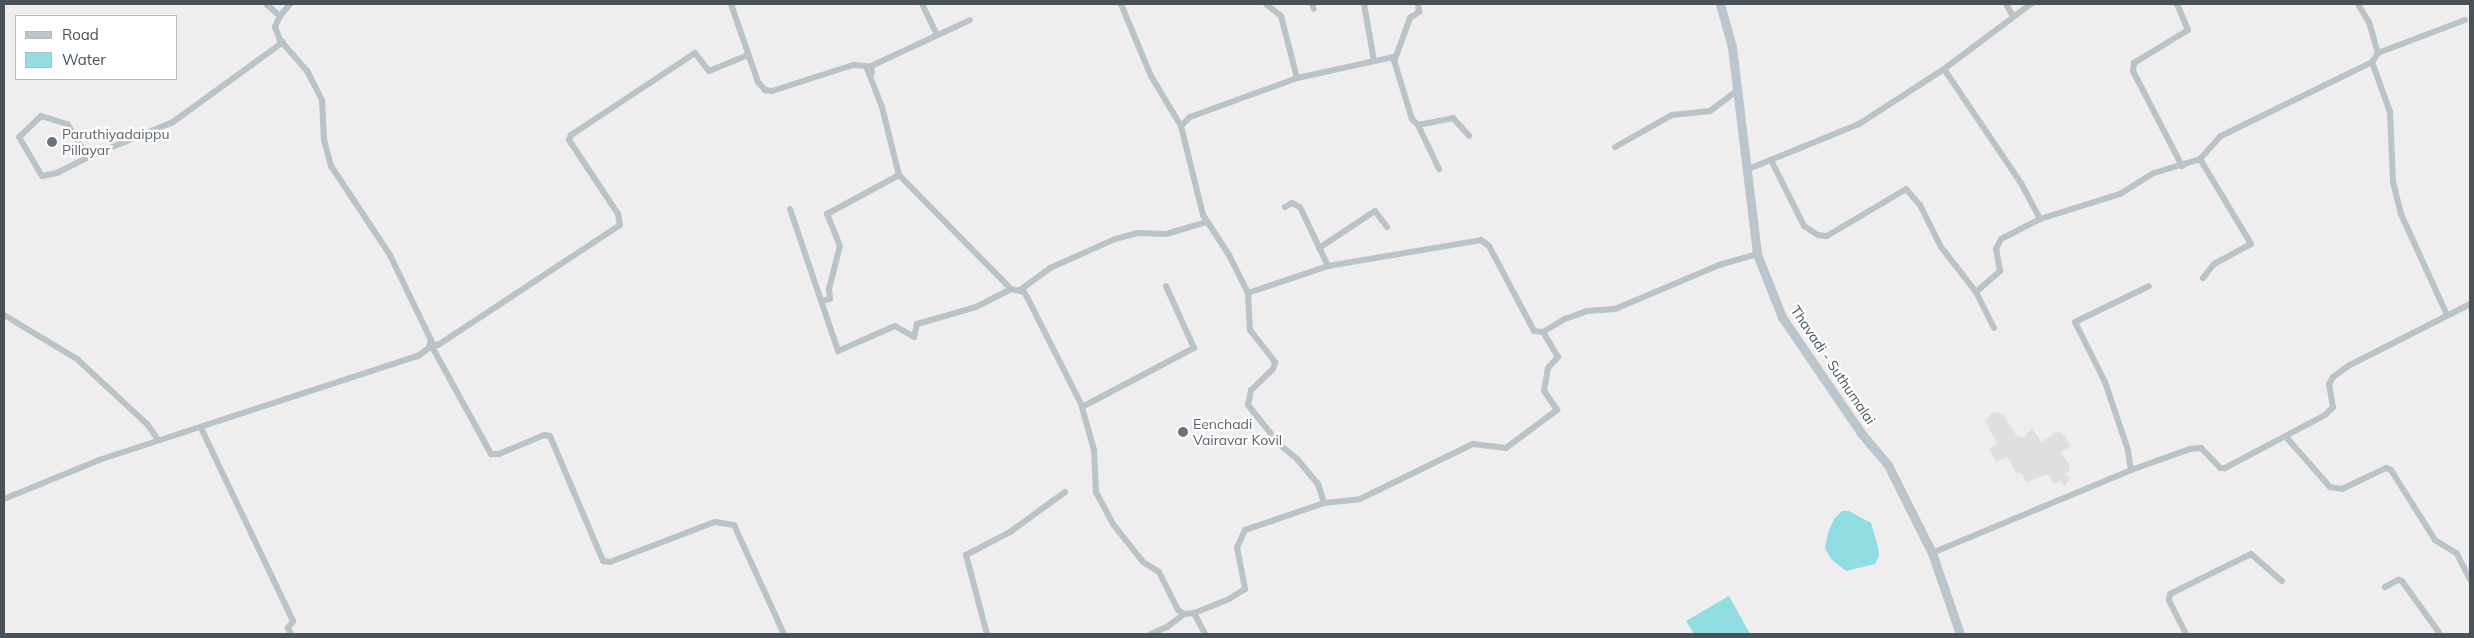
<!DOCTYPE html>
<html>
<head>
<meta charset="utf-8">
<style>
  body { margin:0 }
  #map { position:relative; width:2474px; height:638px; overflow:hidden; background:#efeded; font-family:Mulish,sans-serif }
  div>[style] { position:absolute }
  .education>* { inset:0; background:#e0dede }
  .water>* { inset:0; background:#90dee2 }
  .street>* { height:6px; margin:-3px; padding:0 3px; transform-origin:3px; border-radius:3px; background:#b9c3c8 }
  .secondary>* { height:9px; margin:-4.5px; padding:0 4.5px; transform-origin:4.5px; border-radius:4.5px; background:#bac6cd }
  .dots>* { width:14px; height:14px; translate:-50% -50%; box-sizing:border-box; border:2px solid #fff; border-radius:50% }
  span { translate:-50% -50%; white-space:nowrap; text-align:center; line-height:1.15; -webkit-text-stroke:4.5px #fff; paint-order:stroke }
  .worship-label { font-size:14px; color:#5b616d }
  .left { translate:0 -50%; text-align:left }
  .street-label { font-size:14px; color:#475358 }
  .frame { position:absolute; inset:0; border:5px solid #475358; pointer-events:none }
  .legend { position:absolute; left:15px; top:15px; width:162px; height:65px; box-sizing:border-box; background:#fff; border:1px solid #b5babc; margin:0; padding:6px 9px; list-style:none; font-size:15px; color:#475358 }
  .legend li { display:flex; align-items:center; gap:10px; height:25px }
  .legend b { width:25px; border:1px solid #b5babc }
</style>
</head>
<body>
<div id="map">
  <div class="education">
    <i style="clip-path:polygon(1993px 412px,2003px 414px,2016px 435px,2023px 438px,2032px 428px,2041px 442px,2059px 431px,2064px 434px,2071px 446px,2061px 452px,2069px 464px,2069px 472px,2064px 474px,2070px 478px,2065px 486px,2060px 481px,2053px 484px,2048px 474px,2026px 482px,2022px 474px,2016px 473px,2007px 457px,1996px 462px,1989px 449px,1997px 444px,1985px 421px)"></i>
  </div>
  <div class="water">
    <i style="clip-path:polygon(1842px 511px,1849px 511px,1871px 523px,1878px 547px,1879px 556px,1875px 564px,1846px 571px,1831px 559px,1825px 548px,1828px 533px,1834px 519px)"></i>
    <i style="clip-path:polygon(1729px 596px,1750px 634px,1694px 634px,1686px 621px)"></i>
  </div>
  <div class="street">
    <i style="left:731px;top:4px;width:83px;rotate:70.9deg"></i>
    <i style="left:758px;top:82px;width:11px;rotate:49deg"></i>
    <i style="left:765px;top:90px;width:7px;rotate:8deg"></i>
    <i style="left:772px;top:91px;width:85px;rotate:-17.8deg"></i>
    <i style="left:853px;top:65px;width:13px;rotate:4deg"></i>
    <i style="left:866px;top:66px;width:44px;rotate:68.7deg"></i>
    <i style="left:882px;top:107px;width:70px;rotate:76deg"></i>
    <i style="left:899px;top:175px;width:160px;rotate:45.5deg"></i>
    <i style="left:1011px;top:289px;width:13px;rotate:13deg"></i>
    <i style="left:1024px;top:292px;width:6px;rotate:59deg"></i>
    <i style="left:1027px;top:297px;width:120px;rotate:63.2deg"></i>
    <i style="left:1081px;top:404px;width:48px;rotate:74.2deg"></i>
    <i style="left:1094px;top:450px;width:42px;rotate:87.3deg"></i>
    <i style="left:1096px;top:492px;width:36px;rotate:62deg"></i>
    <i style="left:1113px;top:524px;width:48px;rotate:51.7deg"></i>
    <i style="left:1143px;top:562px;width:19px;rotate:32deg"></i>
    <i style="left:1159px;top:572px;width:42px;rotate:63.4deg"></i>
    <i style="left:1178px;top:610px;width:7px;rotate:34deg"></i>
    <i style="left:1184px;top:614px;width:10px;rotate:-6deg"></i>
    <i style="left:1194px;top:613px;width:24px;rotate:62deg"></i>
    <i style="left:922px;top:4px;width:32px;rotate:64deg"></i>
    <i style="left:1121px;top:4px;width:78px;rotate:67.4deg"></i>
    <i style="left:1151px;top:76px;width:58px;rotate:59deg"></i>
    <i style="left:1181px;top:126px;width:92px;rotate:76.1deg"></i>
    <i style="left:1203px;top:215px;width:48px;rotate:57deg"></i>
    <i style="left:1229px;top:255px;width:42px;rotate:63.4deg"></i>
    <i style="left:1248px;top:293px;width:37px;rotate:87deg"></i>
    <i style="left:1250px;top:330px;width:41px;rotate:52deg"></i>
    <i style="left:1275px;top:362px;width:7px;rotate:106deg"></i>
    <i style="left:1273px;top:369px;width:30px;rotate:136deg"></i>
    <i style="left:1251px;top:390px;width:15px;rotate:101deg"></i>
    <i style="left:1248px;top:405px;width:51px;rotate:51.3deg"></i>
    <i style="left:1280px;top:445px;width:22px;rotate:39deg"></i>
    <i style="left:1297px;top:459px;width:33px;rotate:50deg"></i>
    <i style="left:1318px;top:484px;width:20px;rotate:72deg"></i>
    <i style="left:1324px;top:503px;width:83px;rotate:161.1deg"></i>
    <i style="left:1245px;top:530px;width:19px;rotate:115deg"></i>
    <i style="left:1237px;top:547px;width:43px;rotate:79.2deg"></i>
    <i style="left:1245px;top:589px;width:19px;rotate:148deg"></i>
    <i style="left:1229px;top:599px;width:38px;rotate:158deg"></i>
    <i style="left:1266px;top:4px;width:19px;rotate:39deg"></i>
    <i style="left:1281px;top:16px;width:64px;rotate:75.5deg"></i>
    <i style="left:1312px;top:4px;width:5px;rotate:68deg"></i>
    <i style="left:1364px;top:4px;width:58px;rotate:80deg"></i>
    <i style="left:2006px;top:4px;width:14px;rotate:60deg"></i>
    <i style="left:2177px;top:4px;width:28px;rotate:67deg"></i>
    <i style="left:2188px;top:30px;width:63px;rotate:148.6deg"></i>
    <i style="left:2134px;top:63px;width:8px;rotate:97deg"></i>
    <i style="left:2133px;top:71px;width:107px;rotate:62.7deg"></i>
    <i style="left:2358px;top:4px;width:21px;rotate:59deg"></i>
    <i style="left:2369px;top:22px;width:32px;rotate:74deg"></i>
    <i style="left:280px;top:16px;width:16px;rotate:-50deg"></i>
    <i style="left:748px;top:55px;width:42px;rotate:157.7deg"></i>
    <i style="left:709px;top:71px;width:23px;rotate:-128deg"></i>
    <i style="left:695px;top:53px;width:149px;rotate:146.5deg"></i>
    <i style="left:571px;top:135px;width:5px;rotate:112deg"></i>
    <i style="left:569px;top:140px;width:89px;rotate:56.5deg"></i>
    <i style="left:618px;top:214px;width:11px;rotate:80deg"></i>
    <i style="left:620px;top:225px;width:218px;rotate:146.6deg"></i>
    <i style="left:438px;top:345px;width:8px;rotate:-166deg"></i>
    <i style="left:430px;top:343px;width:127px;rotate:61.2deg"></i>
    <i style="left:491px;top:454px;width:8px"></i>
    <i style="left:499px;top:454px;width:49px;rotate:-22.9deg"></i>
    <i style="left:544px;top:435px;width:6px;rotate:9deg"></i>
    <i style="left:550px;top:436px;width:136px;rotate:67deg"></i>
    <i style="left:603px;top:561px;width:7px;rotate:8deg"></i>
    <i style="left:610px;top:562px;width:112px;rotate:-20.9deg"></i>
    <i style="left:715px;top:522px;width:19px;rotate:9deg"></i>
    <i style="left:734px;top:525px;width:120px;rotate:65.4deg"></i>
    <i style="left:1395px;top:59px;width:44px;rotate:-69.9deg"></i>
    <i style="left:1410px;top:18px;width:11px;rotate:-34deg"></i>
    <i style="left:1419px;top:12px;width:8px;rotate:-97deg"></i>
    <i style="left:2372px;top:62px;width:53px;rotate:70.2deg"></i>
    <i style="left:2390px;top:112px;width:70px;rotate:87.5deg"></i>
    <i style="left:2393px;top:182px;width:33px;rotate:76deg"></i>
    <i style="left:2401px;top:214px;width:111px;rotate:65.5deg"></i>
    <i style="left:1944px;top:69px;width:138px;rotate:56deg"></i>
    <i style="left:2021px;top:183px;width:41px;rotate:62.2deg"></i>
    <i style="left:872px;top:73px;width:7px;rotate:-98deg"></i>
    <i style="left:871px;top:66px;width:109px;rotate:-24.9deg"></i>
    <i style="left:1418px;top:125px;width:49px;rotate:64.5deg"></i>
    <i style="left:1181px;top:126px;width:13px;rotate:-45deg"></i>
    <i style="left:1190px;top:117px;width:114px;rotate:-20deg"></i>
    <i style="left:1297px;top:78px;width:98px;rotate:-12.3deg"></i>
    <i style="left:1393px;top:57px;width:65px;rotate:73deg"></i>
    <i style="left:1412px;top:119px;width:8px;rotate:45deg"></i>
    <i style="left:1418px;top:125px;width:36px;rotate:-11deg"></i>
    <i style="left:1453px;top:118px;width:24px;rotate:48deg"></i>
    <i style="left:1615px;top:147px;width:65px;rotate:-29.3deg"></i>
    <i style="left:1672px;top:115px;width:38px;rotate:-6deg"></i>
    <i style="left:1710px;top:111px;width:34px;rotate:-37deg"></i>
    <i style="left:88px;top:157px;width:39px;rotate:-122deg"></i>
    <i style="left:67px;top:124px;width:27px;rotate:-163deg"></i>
    <i style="left:41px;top:116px;width:30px;rotate:136deg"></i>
    <i style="left:19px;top:137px;width:45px;rotate:59.5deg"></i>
    <i style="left:42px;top:176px;width:15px;rotate:-11deg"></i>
    <i style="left:57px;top:173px;width:35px;rotate:-27deg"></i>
    <i style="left:88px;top:157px;width:92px;rotate:-22.4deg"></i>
    <i style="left:173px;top:122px;width:136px;rotate:-36deg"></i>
    <i style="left:2200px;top:159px;width:99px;rotate:59deg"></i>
    <i style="left:2251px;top:244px;width:42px;rotate:151.6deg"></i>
    <i style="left:2214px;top:264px;width:18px;rotate:128deg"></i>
    <i style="left:1771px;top:160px;width:74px;rotate:63.4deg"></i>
    <i style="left:1804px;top:226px;width:17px;rotate:33deg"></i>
    <i style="left:1818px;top:235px;width:9px;rotate:6deg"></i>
    <i style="left:1827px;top:236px;width:92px;rotate:-30.7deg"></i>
    <i style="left:1906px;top:189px;width:21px;rotate:49deg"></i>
    <i style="left:1920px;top:205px;width:47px;rotate:63.4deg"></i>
    <i style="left:1941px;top:247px;width:57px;rotate:52.1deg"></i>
    <i style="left:1976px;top:292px;width:40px;rotate:63.4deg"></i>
    <i style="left:1746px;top:170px;width:122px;rotate:-22.2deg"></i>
    <i style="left:1859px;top:124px;width:101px;rotate:-32.9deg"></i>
    <i style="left:1944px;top:69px;width:109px;rotate:-36.8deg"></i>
    <i style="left:1285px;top:207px;width:8px;rotate:-30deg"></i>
    <i style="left:1292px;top:203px;width:9px;rotate:27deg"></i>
    <i style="left:1300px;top:207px;width:65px;rotate:64.6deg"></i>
    <i style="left:790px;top:209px;width:150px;rotate:71.3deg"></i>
    <i style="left:838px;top:351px;width:62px;rotate:-23.7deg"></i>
    <i style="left:895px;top:326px;width:22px;rotate:30deg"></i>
    <i style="left:914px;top:337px;width:13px;rotate:-77deg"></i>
    <i style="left:917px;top:324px;width:61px;rotate:-16.1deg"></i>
    <i style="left:976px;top:307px;width:39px;rotate:-27deg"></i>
    <i style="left:1319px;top:248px;width:67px;rotate:-33.5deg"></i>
    <i style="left:1375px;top:211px;width:20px;rotate:53deg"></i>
    <i style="left:1020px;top:290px;width:37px;rotate:-36deg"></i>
    <i style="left:1050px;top:268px;width:71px;rotate:-24deg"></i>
    <i style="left:1115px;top:239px;width:23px;rotate:-15deg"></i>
    <i style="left:1137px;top:233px;width:29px;rotate:2deg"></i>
    <i style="left:1166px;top:234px;width:43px;rotate:-16.3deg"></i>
    <i style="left:1976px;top:292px;width:32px;rotate:-41deg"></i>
    <i style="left:2000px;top:271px;width:22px;rotate:-100deg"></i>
    <i style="left:1996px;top:249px;width:11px;rotate:-63deg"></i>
    <i style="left:2001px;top:239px;width:44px;rotate:-27.1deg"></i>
    <i style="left:2040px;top:219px;width:84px;rotate:-17.4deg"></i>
    <i style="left:2120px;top:194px;width:40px;rotate:-32deg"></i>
    <i style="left:2154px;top:173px;width:48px;rotate:-16.9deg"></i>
    <i style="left:2200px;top:159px;width:31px;rotate:-48deg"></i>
    <i style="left:2221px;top:136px;width:168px;rotate:-26.1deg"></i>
    <i style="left:2372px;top:62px;width:11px;rotate:-56deg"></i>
    <i style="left:2378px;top:53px;width:93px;rotate:-20.8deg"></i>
    <i style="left:1248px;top:293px;width:84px;rotate:-18.6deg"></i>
    <i style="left:1328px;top:266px;width:155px;rotate:-9.6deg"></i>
    <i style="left:1481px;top:240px;width:10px;rotate:37deg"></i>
    <i style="left:1489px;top:246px;width:96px;rotate:62.1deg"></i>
    <i style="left:1534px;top:331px;width:9px;rotate:6deg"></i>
    <i style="left:1543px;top:332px;width:26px;rotate:-31deg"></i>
    <i style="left:1565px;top:319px;width:23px;rotate:-20deg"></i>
    <i style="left:1587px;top:311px;width:28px;rotate:-4deg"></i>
    <i style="left:1615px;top:309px;width:113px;rotate:-22.9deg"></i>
    <i style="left:1719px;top:265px;width:40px;rotate:-16deg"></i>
    <i style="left:821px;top:301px;width:9px;rotate:-13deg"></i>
    <i style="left:830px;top:299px;width:10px;rotate:-96deg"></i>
    <i style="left:829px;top:289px;width:44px;rotate:-75.7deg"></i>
    <i style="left:840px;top:246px;width:35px;rotate:-112deg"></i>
    <i style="left:827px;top:214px;width:82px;rotate:-28.4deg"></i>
    <i style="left:4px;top:315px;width:85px;rotate:31.1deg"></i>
    <i style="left:77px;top:359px;width:96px;rotate:42.9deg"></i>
    <i style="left:147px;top:424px;width:19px;rotate:55deg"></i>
    <i style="left:1082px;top:407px;width:127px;rotate:-27.8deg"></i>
    <i style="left:1194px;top:348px;width:68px;rotate:-114.3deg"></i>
    <i style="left:201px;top:428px;width:214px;rotate:64.5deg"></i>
    <i style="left:293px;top:621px;width:9px;rotate:126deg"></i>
    <i style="left:288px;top:628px;width:7px;rotate:63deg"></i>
    <i style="left:2286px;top:437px;width:67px;rotate:48.7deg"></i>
    <i style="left:2330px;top:487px;width:12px;rotate:9deg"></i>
    <i style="left:2342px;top:489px;width:49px;rotate:-25.5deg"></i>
    <i style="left:2386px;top:468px;width:5px;rotate:22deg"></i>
    <i style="left:2391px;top:470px;width:83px;rotate:57.8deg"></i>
    <i style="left:2435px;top:540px;width:26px;rotate:32deg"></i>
    <i style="left:2457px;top:554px;width:29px;rotate:63deg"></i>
    <i style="left:2131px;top:470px;width:20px;rotate:-99deg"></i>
    <i style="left:2128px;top:450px;width:72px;rotate:-108.7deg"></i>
    <i style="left:2105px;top:382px;width:67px;rotate:-116.6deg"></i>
    <i style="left:2075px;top:322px;width:82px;rotate:-25.9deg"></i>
    <i style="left:4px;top:499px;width:103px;rotate:-22.3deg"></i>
    <i style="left:99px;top:460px;width:336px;rotate:-18.1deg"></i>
    <i style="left:418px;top:356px;width:14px;rotate:-36deg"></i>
    <i style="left:429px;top:348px;width:8px;rotate:-76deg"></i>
    <i style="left:431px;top:340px;width:94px;rotate:-115.8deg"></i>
    <i style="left:390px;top:255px;width:107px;rotate:-123.5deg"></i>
    <i style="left:331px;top:166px;width:27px;rotate:-105deg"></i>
    <i style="left:324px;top:140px;width:40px;rotate:-92.9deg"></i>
    <i style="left:322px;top:100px;width:31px;rotate:-117deg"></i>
    <i style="left:308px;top:72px;width:43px;rotate:-131.2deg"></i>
    <i style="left:280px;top:40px;width:14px;rotate:-111deg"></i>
    <i style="left:275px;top:27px;width:12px;rotate:-66deg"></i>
    <i style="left:280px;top:16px;width:18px;rotate:-139deg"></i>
    <i style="left:1324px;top:503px;width:36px;rotate:-6deg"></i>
    <i style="left:1360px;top:499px;width:126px;rotate:-26deg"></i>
    <i style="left:1473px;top:444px;width:33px;rotate:7deg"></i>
    <i style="left:1506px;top:448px;width:64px;rotate:-36.7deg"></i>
    <i style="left:1557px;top:410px;width:23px;rotate:-124deg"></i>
    <i style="left:1544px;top:391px;width:23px;rotate:-80deg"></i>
    <i style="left:1548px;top:368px;width:15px;rotate:-48deg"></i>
    <i style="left:1558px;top:357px;width:29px;rotate:-121deg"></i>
    <i style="left:1932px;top:553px;width:216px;rotate:-22.6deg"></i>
    <i style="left:2131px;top:470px;width:63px;rotate:-19.6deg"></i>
    <i style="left:2190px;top:449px;width:11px;rotate:-5deg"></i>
    <i style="left:2201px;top:448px;width:28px;rotate:46deg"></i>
    <i style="left:2220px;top:468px;width:5px"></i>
    <i style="left:2225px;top:468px;width:113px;rotate:-27.9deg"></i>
    <i style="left:2325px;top:415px;width:11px;rotate:-45deg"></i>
    <i style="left:2333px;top:407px;width:23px;rotate:-100deg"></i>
    <i style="left:2329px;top:384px;width:8px;rotate:-60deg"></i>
    <i style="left:2333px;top:377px;width:19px;rotate:-36deg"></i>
    <i style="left:2348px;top:366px;width:137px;rotate:-26.9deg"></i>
    <i style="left:2385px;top:587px;width:15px;rotate:-28deg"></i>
    <i style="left:2398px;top:580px;width:4px;rotate:14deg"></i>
    <i style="left:2402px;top:581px;width:65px;rotate:54.4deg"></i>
    <i style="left:987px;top:634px;width:82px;rotate:-104.9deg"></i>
    <i style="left:966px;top:555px;width:50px;rotate:-27.6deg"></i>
    <i style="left:1010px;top:532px;width:68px;rotate:-36deg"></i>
    <i style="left:1151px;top:634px;width:17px;rotate:-24deg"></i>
    <i style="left:1167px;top:627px;width:21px;rotate:-37deg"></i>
    <i style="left:2186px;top:634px;width:38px;rotate:-117deg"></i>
    <i style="left:2169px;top:600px;width:6px;rotate:-81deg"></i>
    <i style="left:2170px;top:594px;width:90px;rotate:-26.3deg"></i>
    <i style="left:2251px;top:554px;width:41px;rotate:41.1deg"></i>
  </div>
  <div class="secondary">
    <i style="left:1720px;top:4px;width:45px;rotate:74.4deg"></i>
    <i style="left:1732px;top:47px;width:209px;rotate:83.1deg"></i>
    <i style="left:1757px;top:254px;width:68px;rotate:68.4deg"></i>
    <i style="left:1782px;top:317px;width:140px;rotate:55.7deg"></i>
    <i style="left:1861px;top:433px;width:42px;rotate:49.8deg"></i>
    <i style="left:1888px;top:465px;width:98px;rotate:63.4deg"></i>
    <i style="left:1932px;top:553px;width:86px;rotate:70.9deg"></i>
  </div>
  <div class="dots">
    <i style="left:52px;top:142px;background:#6b7280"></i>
    <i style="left:1183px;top:432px;background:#6b7280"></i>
  </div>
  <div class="worship-label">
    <span class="left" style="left:62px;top:142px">Paruthiyadaippu<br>Pillayar</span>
    <span class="left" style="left:1193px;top:432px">Eenchadi<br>Vairavar Kovil</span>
  </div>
  <div class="street-label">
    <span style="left:1833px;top:365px;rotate:56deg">Thavadi - Suthumalai</span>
  </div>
  <div class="frame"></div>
  <ul class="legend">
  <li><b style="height:6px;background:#bac6cd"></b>Road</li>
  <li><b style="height:14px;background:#90dee2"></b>Water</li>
  </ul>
</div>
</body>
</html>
